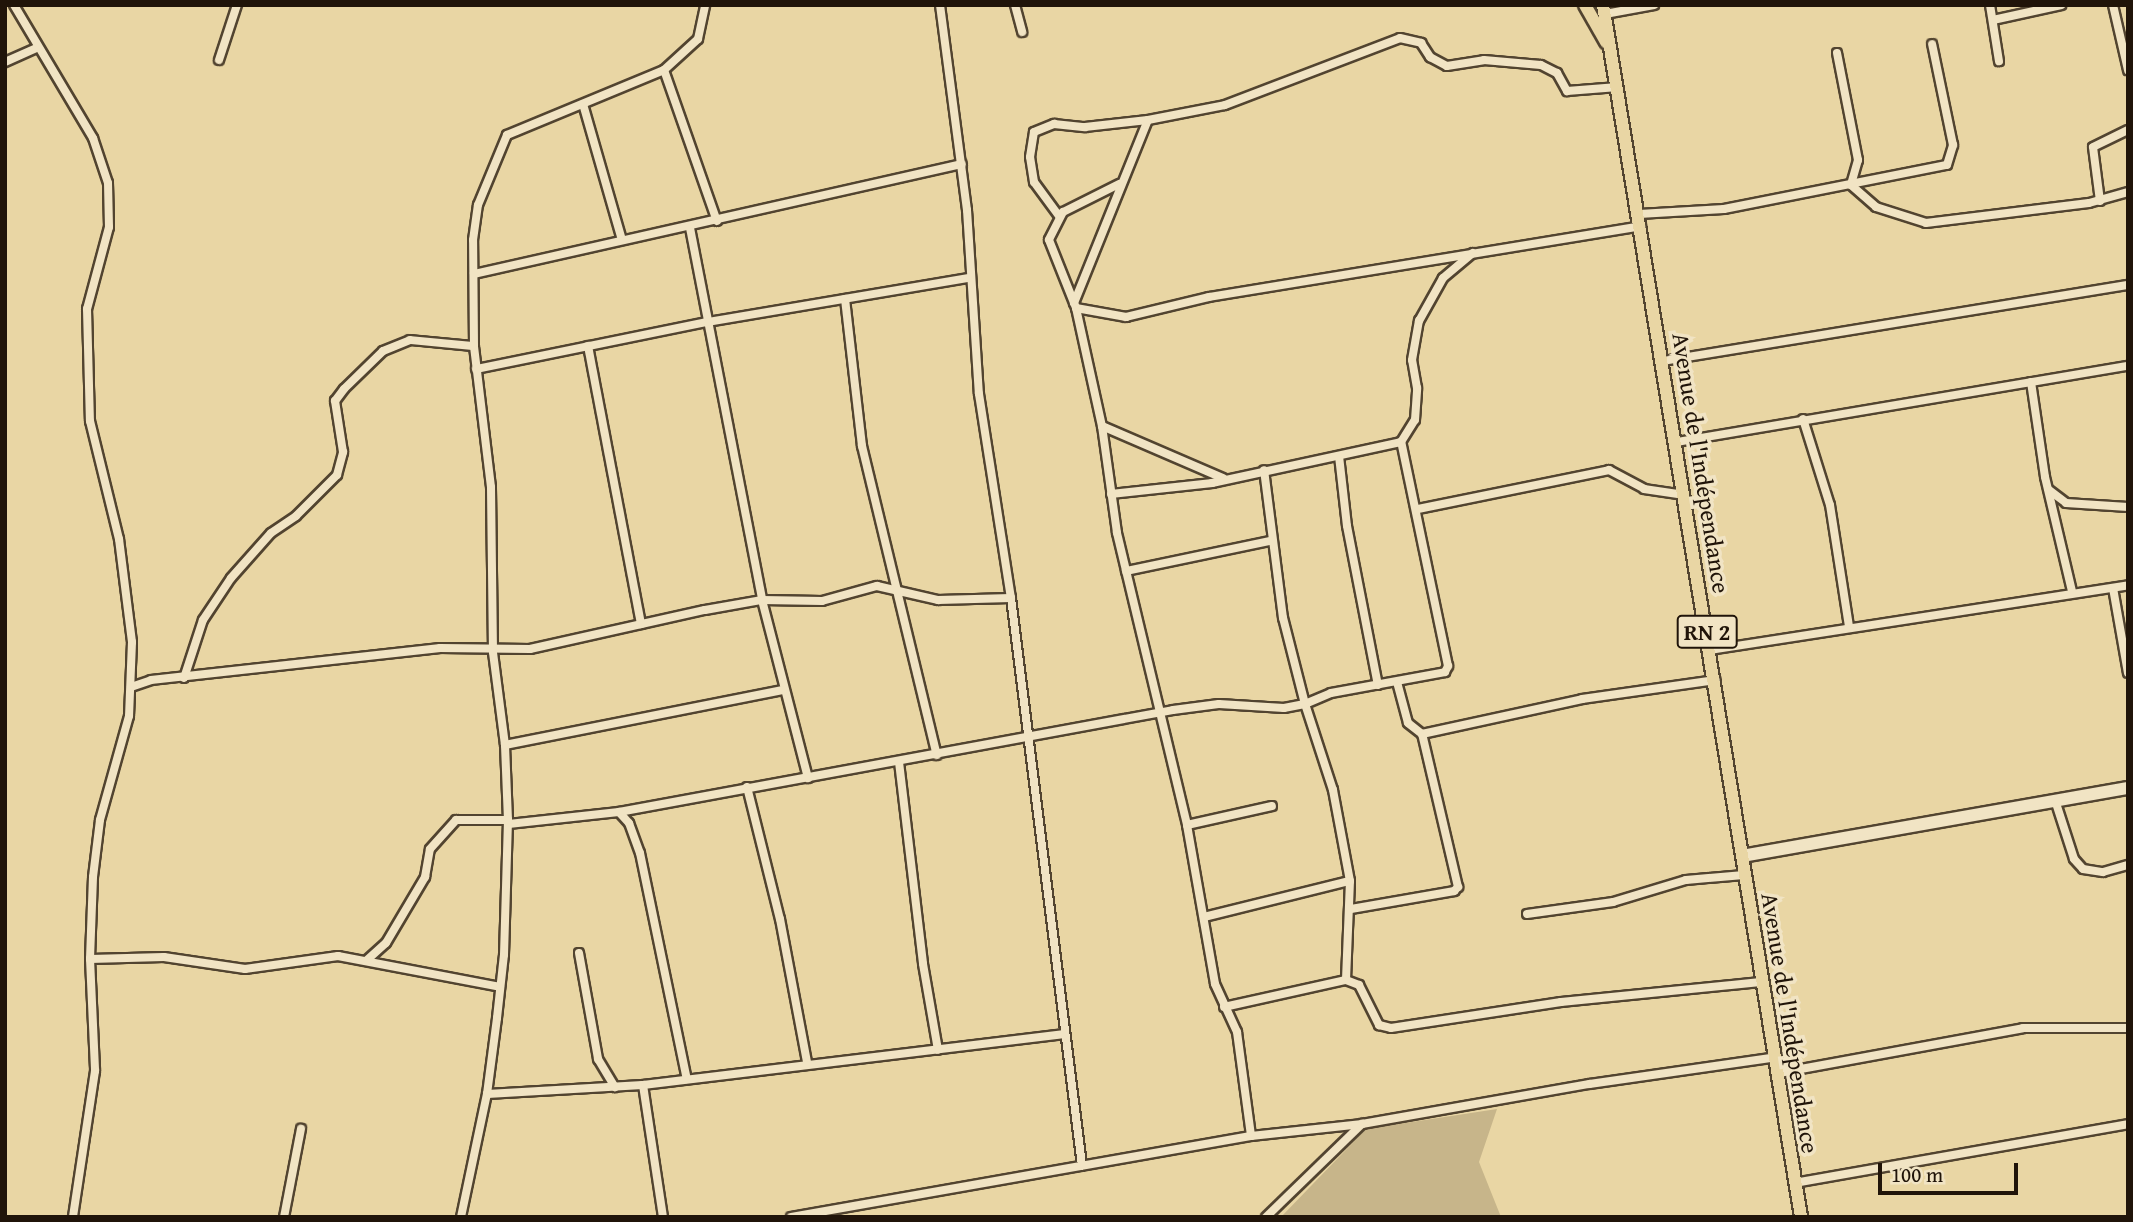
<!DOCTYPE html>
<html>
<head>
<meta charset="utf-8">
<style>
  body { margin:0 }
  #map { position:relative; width:2133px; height:1222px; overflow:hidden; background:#e9d6a4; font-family:"Gentium Book Plus",serif }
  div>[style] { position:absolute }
  .green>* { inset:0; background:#c7b58a }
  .roads { filter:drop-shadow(2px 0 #524430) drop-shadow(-2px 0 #524430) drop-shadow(0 2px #524430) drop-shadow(0 -2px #524430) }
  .street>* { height:8px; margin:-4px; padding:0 4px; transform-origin:4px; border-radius:4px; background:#f1e4c4 }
  .secondary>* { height:12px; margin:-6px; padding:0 6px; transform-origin:6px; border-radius:6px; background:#f1e4c4 }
  .primary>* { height:12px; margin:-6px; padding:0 6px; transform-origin:6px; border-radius:6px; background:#e9d6a4 }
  span { translate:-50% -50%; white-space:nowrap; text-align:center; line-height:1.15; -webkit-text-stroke:7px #f1e4c4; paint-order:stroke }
  .shield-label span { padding:2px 5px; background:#f1e4c4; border:2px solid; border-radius:5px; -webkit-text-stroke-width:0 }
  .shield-label { font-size:23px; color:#201409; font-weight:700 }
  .street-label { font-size:24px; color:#201409 }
  .frame { position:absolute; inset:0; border:7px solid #201409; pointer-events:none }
  .scale { position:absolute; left:1878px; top:1163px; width:140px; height:32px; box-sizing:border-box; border:4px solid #201409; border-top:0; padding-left:9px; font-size:21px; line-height:24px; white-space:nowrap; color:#201409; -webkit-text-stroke:5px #f1e4c4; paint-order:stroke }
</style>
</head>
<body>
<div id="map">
  <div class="green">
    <i style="clip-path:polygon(1497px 1109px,1479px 1162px,1501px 1217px,1281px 1217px,1366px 1129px)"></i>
  </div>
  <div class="roads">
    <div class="street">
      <i style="left:14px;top:5px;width:155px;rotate:59.3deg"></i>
      <i style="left:93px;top:138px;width:47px;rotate:71.6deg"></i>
      <i style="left:108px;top:183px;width:44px;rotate:88.7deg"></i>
      <i style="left:109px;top:227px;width:85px;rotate:105deg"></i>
      <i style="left:87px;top:309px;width:112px;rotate:88.5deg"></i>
      <i style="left:90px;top:421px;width:122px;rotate:76.2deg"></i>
      <i style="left:119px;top:539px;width:104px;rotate:82.8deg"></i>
      <i style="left:132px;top:642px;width:74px;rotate:92.3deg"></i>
      <i style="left:129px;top:716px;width:108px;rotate:105.6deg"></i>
      <i style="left:100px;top:820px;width:57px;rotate:97deg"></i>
      <i style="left:93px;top:877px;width:82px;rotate:92.1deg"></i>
      <i style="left:90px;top:959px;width:112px;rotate:87.4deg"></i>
      <i style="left:95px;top:1071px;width:148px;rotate:98.6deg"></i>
      <i style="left:940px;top:5px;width:207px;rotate:82.5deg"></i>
      <i style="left:967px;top:210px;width:184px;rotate:86.3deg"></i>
      <i style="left:979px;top:394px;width:206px;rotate:81.1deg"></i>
      <i style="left:1011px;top:598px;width:572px;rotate:82.87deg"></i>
      <i style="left:1015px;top:5px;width:28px;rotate:75deg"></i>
      <i style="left:1990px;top:5px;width:57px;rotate:80.9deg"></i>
      <i style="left:2113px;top:5px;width:67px;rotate:77deg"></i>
      <i style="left:1605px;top:14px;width:50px;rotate:-10.4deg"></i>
      <i style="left:1993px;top:20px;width:70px;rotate:-12.4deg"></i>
      <i style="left:1837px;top:53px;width:109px;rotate:78.9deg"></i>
      <i style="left:1858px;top:160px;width:26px;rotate:106deg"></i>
      <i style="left:1851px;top:185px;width:33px;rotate:41deg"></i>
      <i style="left:1876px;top:207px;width:52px;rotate:17.7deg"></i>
      <i style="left:1926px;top:223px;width:164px;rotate:-7deg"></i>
      <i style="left:2089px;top:203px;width:41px;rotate:-15.8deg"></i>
      <i style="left:219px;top:60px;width:58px;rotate:-71.9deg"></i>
      <i style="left:5px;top:62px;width:36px;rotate:-24deg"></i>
      <i style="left:664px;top:70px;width:160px;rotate:70.7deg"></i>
      <i style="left:583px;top:104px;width:141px;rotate:74deg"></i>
      <i style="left:1119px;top:184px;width:63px;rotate:153.4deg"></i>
      <i style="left:1063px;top:212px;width:31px;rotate:117deg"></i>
      <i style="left:1049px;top:240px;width:73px;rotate:68.3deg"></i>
      <i style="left:1076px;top:308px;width:121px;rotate:77.6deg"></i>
      <i style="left:1102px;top:426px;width:132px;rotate:23.3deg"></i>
      <i style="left:2100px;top:201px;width:54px;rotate:-97.4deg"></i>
      <i style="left:2093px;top:147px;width:39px;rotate:-26deg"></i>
      <i style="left:1639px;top:214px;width:85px;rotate:-3.4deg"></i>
      <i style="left:1724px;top:209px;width:227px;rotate:-11.2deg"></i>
      <i style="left:1947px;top:165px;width:21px;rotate:-73deg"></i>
      <i style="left:1953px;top:145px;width:103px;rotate:-101.7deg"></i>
      <i style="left:1059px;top:216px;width:42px;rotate:-126.3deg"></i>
      <i style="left:1034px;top:182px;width:25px;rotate:-99deg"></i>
      <i style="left:1030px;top:157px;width:25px;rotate:-81deg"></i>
      <i style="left:1034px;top:132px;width:22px;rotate:-22deg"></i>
      <i style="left:1054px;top:124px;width:31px;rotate:6deg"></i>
      <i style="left:1085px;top:127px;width:63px;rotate:-6.3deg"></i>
      <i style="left:690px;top:228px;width:379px;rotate:79deg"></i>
      <i style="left:762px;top:600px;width:184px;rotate:75.5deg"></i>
      <i style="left:474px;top:274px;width:500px;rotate:-12.7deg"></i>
      <i style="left:845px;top:299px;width:148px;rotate:83.4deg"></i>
      <i style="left:862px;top:446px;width:318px;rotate:76.4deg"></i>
      <i style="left:1074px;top:303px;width:197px;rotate:-68deg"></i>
      <i style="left:1148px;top:120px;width:78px;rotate:-11deg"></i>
      <i style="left:1225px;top:105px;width:187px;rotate:-20.9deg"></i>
      <i style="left:1400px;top:38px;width:22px;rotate:13deg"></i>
      <i style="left:1421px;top:43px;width:17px;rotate:57deg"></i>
      <i style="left:1430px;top:57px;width:19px;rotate:28deg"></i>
      <i style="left:1447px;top:66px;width:37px;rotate:-9deg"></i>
      <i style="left:1484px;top:60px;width:57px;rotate:5deg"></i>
      <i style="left:1541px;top:65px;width:18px;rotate:27deg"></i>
      <i style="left:1557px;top:73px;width:21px;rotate:61deg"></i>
      <i style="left:1567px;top:91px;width:51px;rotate:-4.5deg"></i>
      <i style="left:1076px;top:308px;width:51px;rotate:10.2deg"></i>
      <i style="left:1126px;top:317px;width:85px;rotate:-13.5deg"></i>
      <i style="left:1209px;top:297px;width:438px;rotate:-9.3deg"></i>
      <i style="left:588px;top:346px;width:283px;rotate:79.2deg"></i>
      <i style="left:1663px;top:361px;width:471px;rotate:-9.3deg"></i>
      <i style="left:476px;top:369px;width:237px;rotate:-11.5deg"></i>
      <i style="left:708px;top:322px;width:265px;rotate:-9.6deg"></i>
      <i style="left:2031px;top:382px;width:96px;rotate:81.6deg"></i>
      <i style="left:2045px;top:477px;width:117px;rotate:76.7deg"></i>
      <i style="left:1803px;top:419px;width:90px;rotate:72.6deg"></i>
      <i style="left:1830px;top:505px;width:122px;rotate:81.1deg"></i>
      <i style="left:1102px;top:426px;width:108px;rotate:82deg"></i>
      <i style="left:1117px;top:533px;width:300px;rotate:76.5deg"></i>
      <i style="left:1187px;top:825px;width:161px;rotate:80deg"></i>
      <i style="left:1215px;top:984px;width:53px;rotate:65.4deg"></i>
      <i style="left:1237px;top:1032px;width:105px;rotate:82.3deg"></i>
      <i style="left:1677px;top:442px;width:457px;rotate:-9.6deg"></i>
      <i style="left:1339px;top:456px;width:70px;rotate:83.5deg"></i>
      <i style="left:1347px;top:526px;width:162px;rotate:79deg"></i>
      <i style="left:2049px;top:490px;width:21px;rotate:37deg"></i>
      <i style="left:2066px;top:503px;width:62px;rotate:3.7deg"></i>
      <i style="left:1111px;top:494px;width:102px;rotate:-6.2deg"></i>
      <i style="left:1212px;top:483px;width:193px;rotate:-12.2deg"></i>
      <i style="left:1401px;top:442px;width:26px;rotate:-58deg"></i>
      <i style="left:1415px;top:420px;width:32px;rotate:-86deg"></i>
      <i style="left:1417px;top:388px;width:28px;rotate:-100deg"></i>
      <i style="left:1412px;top:360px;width:40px;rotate:-80deg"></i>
      <i style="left:1419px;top:321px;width:49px;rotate:-60.8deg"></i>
      <i style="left:1443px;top:278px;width:39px;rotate:-40deg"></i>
      <i style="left:1418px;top:509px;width:195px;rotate:-11.5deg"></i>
      <i style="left:1609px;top:470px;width:40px;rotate:28deg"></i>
      <i style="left:1644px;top:489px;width:41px;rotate:8.3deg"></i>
      <i style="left:1126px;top:571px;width:147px;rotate:-11.8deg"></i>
      <i style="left:2113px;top:588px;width:86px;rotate:80deg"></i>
      <i style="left:1710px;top:650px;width:423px;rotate:-8.8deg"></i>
      <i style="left:184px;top:678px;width:61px;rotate:-71.9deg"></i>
      <i style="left:203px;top:620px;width:50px;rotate:-56.3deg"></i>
      <i style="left:231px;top:578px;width:60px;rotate:-48.4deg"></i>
      <i style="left:271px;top:533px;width:30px;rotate:-34deg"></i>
      <i style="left:296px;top:516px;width:58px;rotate:-45deg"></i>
      <i style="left:337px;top:475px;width:24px;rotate:-75deg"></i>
      <i style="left:343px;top:452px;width:52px;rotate:-98.9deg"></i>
      <i style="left:335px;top:401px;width:15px;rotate:-53deg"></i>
      <i style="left:344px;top:389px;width:54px;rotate:-44.3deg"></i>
      <i style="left:383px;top:351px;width:29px;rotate:-22deg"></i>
      <i style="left:410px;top:340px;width:64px;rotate:5.4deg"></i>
      <i style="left:1397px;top:682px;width:42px;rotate:75deg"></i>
      <i style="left:1408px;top:723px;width:18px;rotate:38deg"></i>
      <i style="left:1422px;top:734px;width:164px;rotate:-12.3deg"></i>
      <i style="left:1582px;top:699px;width:135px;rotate:-8.1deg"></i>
      <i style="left:131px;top:687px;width:21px;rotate:-19deg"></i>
      <i style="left:151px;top:680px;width:291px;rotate:-6.3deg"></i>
      <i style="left:440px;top:648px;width:90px;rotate:0.6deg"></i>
      <i style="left:530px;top:649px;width:179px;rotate:-12.6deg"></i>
      <i style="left:705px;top:610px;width:58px;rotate:-10deg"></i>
      <i style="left:762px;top:600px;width:60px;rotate:1deg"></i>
      <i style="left:822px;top:601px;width:57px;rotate:-15.3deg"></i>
      <i style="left:877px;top:586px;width:63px;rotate:12.9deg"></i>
      <i style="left:938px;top:600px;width:73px;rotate:-1.6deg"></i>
      <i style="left:505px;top:745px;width:283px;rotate:-11.2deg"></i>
      <i style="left:899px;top:762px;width:203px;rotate:83.2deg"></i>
      <i style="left:923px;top:964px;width:87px;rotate:80.1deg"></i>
      <i style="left:747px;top:787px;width:136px;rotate:76deg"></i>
      <i style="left:780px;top:919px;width:146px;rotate:79.3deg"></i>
      <i style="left:2055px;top:800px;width:62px;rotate:72.1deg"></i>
      <i style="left:2074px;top:859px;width:13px;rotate:48deg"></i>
      <i style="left:2083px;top:869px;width:20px;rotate:9deg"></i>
      <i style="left:2103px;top:872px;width:26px;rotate:-16deg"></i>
      <i style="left:619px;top:812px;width:15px;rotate:48deg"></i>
      <i style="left:629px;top:823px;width:32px;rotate:70deg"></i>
      <i style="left:640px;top:853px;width:231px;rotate:78.3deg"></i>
      <i style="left:508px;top:824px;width:112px;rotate:-6.2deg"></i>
      <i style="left:619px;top:812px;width:563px;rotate:-10.43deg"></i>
      <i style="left:1173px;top:710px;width:46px;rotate:-7.4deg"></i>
      <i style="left:1219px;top:704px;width:65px;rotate:3.5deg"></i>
      <i style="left:1284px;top:708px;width:21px;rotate:-11deg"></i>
      <i style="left:1305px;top:704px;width:89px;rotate:-104.3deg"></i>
      <i style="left:1283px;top:618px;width:149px;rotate:-97.3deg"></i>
      <i style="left:1187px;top:825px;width:87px;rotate:-12.6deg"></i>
      <i style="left:1351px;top:909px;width:105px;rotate:-9.9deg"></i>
      <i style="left:1454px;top:891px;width:6px;rotate:-45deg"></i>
      <i style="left:1458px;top:887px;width:157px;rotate:-103.2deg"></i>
      <i style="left:1527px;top:914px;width:87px;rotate:-7.9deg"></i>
      <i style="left:1613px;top:902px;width:76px;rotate:-16.8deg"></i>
      <i style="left:1686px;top:880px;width:58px;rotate:-4.9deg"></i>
      <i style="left:1204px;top:917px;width:150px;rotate:-13.9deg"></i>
      <i style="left:579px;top:953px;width:108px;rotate:79.8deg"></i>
      <i style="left:598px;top:1059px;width:33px;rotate:59deg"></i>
      <i style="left:90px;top:959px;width:74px;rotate:-1.5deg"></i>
      <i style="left:164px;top:957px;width:82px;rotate:8.4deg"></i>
      <i style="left:245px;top:969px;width:94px;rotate:-8deg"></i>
      <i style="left:338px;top:956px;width:165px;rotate:10.8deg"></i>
      <i style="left:367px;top:960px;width:25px;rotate:-42deg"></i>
      <i style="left:386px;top:943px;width:77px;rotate:-59.4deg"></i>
      <i style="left:425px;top:877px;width:28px;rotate:-80deg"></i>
      <i style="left:430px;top:849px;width:39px;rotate:-48deg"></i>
      <i style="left:456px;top:820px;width:52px"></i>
      <i style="left:1346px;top:980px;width:99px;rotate:-87.7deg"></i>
      <i style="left:1350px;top:881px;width:93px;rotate:-100.6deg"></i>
      <i style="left:1333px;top:790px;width:90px;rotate:-108deg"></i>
      <i style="left:1305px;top:704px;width:28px;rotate:-23deg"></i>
      <i style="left:1331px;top:693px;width:116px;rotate:-10.4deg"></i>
      <i style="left:1445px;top:672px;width:7px;rotate:-63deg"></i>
      <i style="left:1448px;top:666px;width:229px;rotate:-101.8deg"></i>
      <i style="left:1224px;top:1007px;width:125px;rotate:-12.5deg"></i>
      <i style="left:1346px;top:980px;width:14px;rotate:21deg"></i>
      <i style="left:1359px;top:985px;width:45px;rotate:63.4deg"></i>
      <i style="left:1379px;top:1025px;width:12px;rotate:14deg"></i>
      <i style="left:1391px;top:1028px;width:172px;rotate:-8.7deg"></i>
      <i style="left:1561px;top:1002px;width:203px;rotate:-5.7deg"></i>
      <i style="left:1779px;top:1073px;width:248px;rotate:-10.4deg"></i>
      <i style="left:2023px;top:1028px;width:105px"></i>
      <i style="left:643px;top:1085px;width:134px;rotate:81.4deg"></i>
      <i style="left:487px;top:1094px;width:156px;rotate:-3.3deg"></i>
      <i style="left:643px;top:1085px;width:425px;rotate:-6.9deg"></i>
      <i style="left:1794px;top:1183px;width:339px;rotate:-10deg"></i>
      <i style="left:284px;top:1217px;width:90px;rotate:-79.1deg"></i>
      <i style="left:461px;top:1217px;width:126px;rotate:-78.1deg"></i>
      <i style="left:487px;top:1094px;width:77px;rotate:-82.5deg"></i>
      <i style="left:497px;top:1018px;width:63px;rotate:-83.7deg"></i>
      <i style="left:504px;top:955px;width:135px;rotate:-88.3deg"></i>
      <i style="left:508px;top:820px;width:75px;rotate:-92.3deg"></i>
      <i style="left:505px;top:745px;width:94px;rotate:-97.4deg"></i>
      <i style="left:493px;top:652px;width:165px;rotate:-90.7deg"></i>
      <i style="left:491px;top:487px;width:142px;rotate:-96.9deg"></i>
      <i style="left:474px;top:346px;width:106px;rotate:-90.5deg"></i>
      <i style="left:473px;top:240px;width:35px;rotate:-82deg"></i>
      <i style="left:478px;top:205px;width:76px;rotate:-67.5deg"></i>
      <i style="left:507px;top:135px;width:170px;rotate:-22.5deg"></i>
      <i style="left:664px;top:70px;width:46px;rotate:-42.4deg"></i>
      <i style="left:698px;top:39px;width:35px;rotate:-78deg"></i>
      <i style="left:791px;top:1217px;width:467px;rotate:-10deg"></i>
      <i style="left:1251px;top:1136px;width:112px;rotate:-6.2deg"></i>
      <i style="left:1362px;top:1124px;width:231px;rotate:-10deg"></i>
      <i style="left:1590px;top:1084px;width:189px;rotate:-8.2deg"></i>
      <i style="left:1266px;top:1217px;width:134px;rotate:-44.1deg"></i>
    </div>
    <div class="secondary">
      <i style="left:1742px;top:856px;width:392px;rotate:-10deg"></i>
    </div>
    <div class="primary">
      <i style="left:1585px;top:5px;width:43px;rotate:60.4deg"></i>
      <i style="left:1603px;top:5px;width:1228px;rotate:80.72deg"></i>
    </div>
  </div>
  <div class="shield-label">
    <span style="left:1707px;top:632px">RN 2</span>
  </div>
  <div class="street-label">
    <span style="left:1701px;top:463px;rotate:81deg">Avenue de l'Indépendance</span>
    <span style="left:1790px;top:1023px;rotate:81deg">Avenue de l'Indépendance</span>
  </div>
  <div class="frame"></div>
  <div class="scale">100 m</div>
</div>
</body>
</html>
